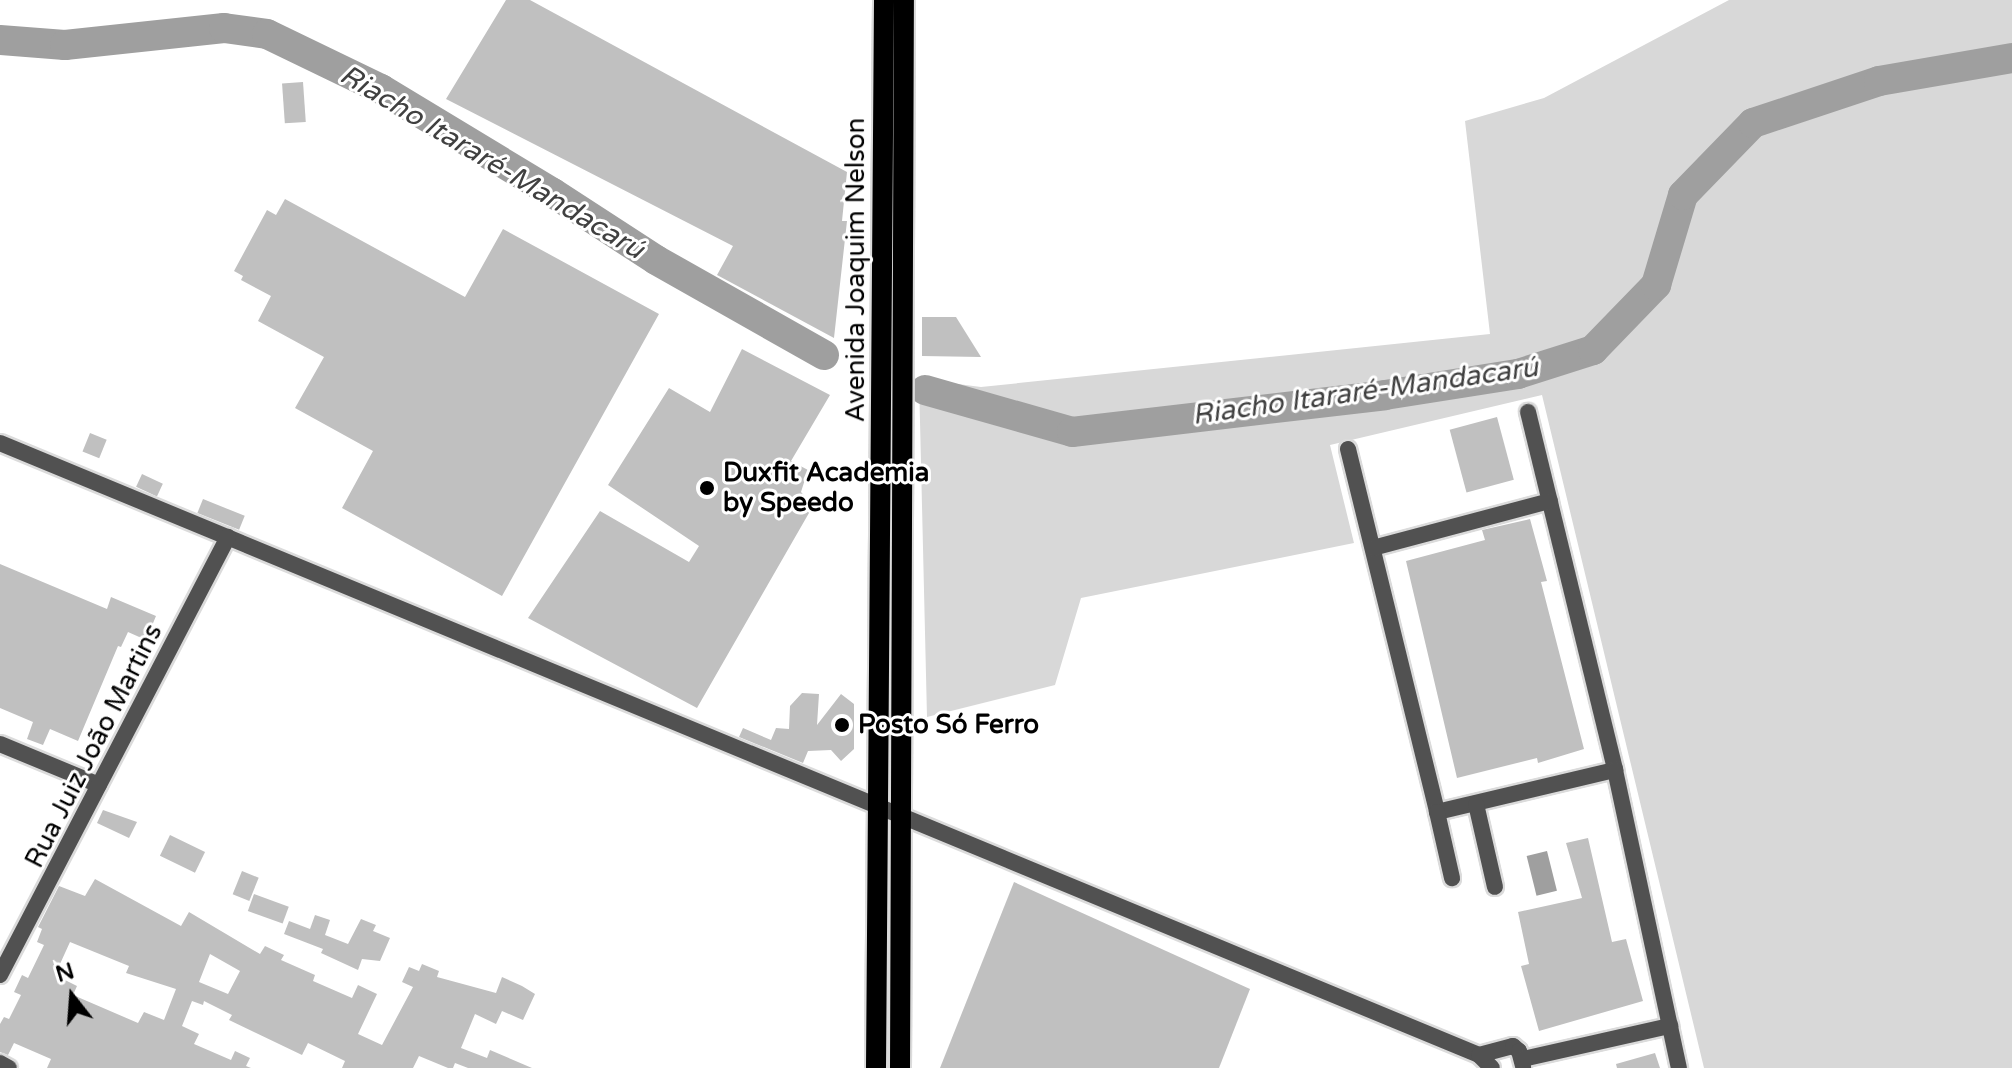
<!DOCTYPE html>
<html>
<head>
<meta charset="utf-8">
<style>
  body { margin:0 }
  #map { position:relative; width:2012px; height:1068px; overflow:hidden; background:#fff; font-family:"Varela Round",sans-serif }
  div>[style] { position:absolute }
  .green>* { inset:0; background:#d8d8d8 }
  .water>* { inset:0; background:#9f9f9f; transform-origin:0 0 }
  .river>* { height:30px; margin:-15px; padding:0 15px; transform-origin:15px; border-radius:15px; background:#9f9f9f }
  .building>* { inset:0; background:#c0c0c0; transform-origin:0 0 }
  .roads { filter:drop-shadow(2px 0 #dbdbdb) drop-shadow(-2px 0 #dbdbdb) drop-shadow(0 2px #dbdbdb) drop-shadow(0 -2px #dbdbdb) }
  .minor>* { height:16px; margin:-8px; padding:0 8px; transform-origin:8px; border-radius:8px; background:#515151 }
  .primary>* { height:20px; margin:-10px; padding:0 10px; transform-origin:10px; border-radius:10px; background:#000 }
  .dots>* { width:22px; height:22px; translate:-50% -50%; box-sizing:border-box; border:4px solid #fff; border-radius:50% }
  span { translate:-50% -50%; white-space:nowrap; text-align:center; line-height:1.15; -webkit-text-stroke:6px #fff; paint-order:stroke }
  .street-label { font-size:26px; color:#000 }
  .poi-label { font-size:26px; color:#000; font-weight:700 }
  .left { translate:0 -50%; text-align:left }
  .water-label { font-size:28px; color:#404040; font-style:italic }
  .north { position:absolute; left:32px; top:956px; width:80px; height:80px; -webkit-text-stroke:6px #fff; paint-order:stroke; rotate:343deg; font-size:22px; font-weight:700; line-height:32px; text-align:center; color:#000 }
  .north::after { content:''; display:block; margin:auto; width:28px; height:36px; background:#000; clip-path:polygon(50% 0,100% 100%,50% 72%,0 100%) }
</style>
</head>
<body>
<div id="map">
  <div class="green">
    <i style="clip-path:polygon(1729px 0,2012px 0,2012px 1068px,1704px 1068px,1542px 395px,1330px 445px,1354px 543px,1081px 598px,1055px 685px,927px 717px,919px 379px,981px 387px,1490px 334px,1465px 121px,1544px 98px)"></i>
  </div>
  <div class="water">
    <i style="left:1547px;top:851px;width:41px;height:21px;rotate:76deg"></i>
  </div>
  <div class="river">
    <i style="left:0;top:40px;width:65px;rotate:4.4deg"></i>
    <i style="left:65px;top:45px;width:160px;rotate:-6.1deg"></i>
    <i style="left:224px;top:28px;width:43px;rotate:7.9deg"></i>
    <i style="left:267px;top:34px;width:127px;rotate:25.8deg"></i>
    <i style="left:381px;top:89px;width:201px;rotate:31.2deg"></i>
    <i style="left:553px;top:193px;width:123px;rotate:33deg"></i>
    <i style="left:656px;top:260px;width:193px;rotate:29.5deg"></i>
    <i style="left:925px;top:390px;width:153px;rotate:15.9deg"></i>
    <i style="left:1072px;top:432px;width:315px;rotate:-6.7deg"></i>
    <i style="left:1385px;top:395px;width:135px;rotate:-9deg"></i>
    <i style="left:1518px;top:374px;width:79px;rotate:-17.7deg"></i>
    <i style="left:1593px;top:350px;width:91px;rotate:-45.9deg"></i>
    <i style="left:1656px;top:285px;width:94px;rotate:-73.3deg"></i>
    <i style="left:1683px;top:195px;width:100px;rotate:-45.8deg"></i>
    <i style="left:1753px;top:123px;width:133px;rotate:-18.4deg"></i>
    <i style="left:1879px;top:81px;width:135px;rotate:-9.8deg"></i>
  </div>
  <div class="building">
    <i style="clip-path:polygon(506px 0,530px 0,847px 172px,842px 221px,847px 221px,834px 338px,717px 275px,733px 246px,446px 99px)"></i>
    <i style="left:303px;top:82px;width:40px;height:21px;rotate:86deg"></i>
    <i style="clip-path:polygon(285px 199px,465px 297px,503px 229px,659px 314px,502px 596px,342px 508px,373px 451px,295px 408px,324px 357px,258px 321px,271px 296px,241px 280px,243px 276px,234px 271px,267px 210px,276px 215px)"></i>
    <i style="clip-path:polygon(922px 317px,956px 317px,981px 357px,922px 356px)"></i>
    <i style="clip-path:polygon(742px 349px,830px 395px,791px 461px,808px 470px,801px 492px,813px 506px,697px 708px,528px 618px,600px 511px,689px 562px,699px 546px,608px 485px,669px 388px,710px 412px)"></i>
    <i style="left:1497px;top:417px;width:65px;height:49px;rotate:75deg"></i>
    <i style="left:90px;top:433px;width:18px;height:20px;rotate:22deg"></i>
    <i style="left:142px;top:474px;width:23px;height:14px;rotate:25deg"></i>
    <i style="left:203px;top:499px;width:45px;height:15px;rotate:22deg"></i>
    <i style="clip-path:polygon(1530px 519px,1547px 581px,1541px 582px,1584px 749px,1538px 763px,1537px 758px,1457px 778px,1406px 561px,1485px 540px,1482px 530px)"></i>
    <i style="clip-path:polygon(0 564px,107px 609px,111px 597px,156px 616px,146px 640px,128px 632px,121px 647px,118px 646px,78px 741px,50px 729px,43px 745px,27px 739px,33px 722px,0 708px)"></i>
    <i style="clip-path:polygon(802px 693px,819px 694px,817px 725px,841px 694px,854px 704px,854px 749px,841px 761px,831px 750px,808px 751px,803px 763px,739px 737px,743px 728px,771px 740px,776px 728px,789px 729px,790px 706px)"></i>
    <i style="clip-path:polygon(103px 810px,137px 822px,129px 838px,97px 823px)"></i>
    <i style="left:170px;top:835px;width:39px;height:23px;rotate:26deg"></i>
    <i style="clip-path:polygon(1588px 838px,1612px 942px,1626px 939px,1643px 1001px,1539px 1031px,1521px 966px,1529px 964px,1518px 912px,1582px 898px,1566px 843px)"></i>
    <i style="left:242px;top:871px;width:18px;height:25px;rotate:22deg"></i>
    <i style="clip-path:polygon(evenodd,95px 879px,181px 926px,189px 912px,260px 954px,265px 946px,284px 955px,281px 960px,315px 975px,313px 981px,352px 998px,358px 985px,377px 994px,358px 1034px,382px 1045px,413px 987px,402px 982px,409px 967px,419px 971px,422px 964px,439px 971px,437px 977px,496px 993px,502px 977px,522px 986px,535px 994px,523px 1020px,502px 1011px,496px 1024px,475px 1014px,461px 1048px,487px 1058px,490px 1050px,532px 1068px,468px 1068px,455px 1063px,453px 1068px,448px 1068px,419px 1056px,413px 1068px,342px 1068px,345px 1061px,308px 1043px,302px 1055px,229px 1020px,232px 1015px,204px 1001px,203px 1005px,192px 1001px,182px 1026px,199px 1034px,194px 1044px,231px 1060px,235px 1051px,250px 1058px,246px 1066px,251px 1068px,47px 1068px,51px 1059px,14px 1043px,8px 1055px,0 1052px,0 1024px,4px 1017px,9px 1019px,21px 995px,14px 992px,22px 975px,28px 978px,44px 945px,37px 942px,42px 929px,38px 927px,59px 886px,85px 896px,95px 879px,70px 942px,129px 966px,126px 973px,176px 989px,164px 1020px,144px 1012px,138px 1023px,73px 995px,77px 986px,55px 975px,70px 942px,95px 879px,210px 954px,240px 971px,228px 994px,199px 982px,210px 954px)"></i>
    <i style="clip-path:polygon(1014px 882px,1250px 989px,1219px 1068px,940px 1068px)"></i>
    <i style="left:254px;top:894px;width:37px;height:18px;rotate:20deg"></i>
    <i style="clip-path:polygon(315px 915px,330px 920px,325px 935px,348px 944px,361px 919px,376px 925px,373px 931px,390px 938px,380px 961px,362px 959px,358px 970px,321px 953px,323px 949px,284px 934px,289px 921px,310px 929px)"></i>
    <i style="clip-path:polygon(1655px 1053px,1660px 1068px,1617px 1068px,1616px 1064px)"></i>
  </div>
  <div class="roads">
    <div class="minor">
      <i style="left:1528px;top:412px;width:368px;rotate:76.3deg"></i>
      <i style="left:0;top:443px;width:1601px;rotate:22.48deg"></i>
      <i style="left:1479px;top:1055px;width:18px;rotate:45deg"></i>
      <i style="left:1348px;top:449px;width:374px;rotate:76.2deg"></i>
      <i style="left:1437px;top:812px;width:183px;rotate:-13.3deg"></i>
      <i style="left:1615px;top:770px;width:305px;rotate:77.9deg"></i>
      <i style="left:1373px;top:548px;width:183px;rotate:-14.9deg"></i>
      <i style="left:0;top:744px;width:107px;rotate:22.5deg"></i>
      <i style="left:1476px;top:804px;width:85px;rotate:77.1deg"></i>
      <i style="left:1437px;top:812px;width:68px;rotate:77.2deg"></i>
      <i style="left:0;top:975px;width:494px;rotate:-62.5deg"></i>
      <i style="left:1479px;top:1055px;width:35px;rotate:-15deg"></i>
      <i style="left:1513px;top:1046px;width:8px;rotate:40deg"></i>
      <i style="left:1519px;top:1051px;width:16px;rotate:75deg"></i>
      <i style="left:1523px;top:1059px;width:151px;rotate:-12.7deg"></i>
      <i style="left:0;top:1063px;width:10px;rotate:29deg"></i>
    </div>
    <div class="primary">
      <i style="left:876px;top:1068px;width:1068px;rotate:-89.57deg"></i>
      <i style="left:900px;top:1068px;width:1068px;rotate:-89.79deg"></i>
    </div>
  </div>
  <div class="dots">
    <i style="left:707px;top:488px;background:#000"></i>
    <i style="left:842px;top:725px;background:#000"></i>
  </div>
  <div class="street-label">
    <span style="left:856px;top:270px;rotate:-90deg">Avenida Joaquim Nelson</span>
    <span style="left:94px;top:746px;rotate:-63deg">Rua Juiz João Martins</span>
  </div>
  <div class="poi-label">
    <span class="left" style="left:723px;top:488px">Duxfit Academia<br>by Speedo</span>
    <span class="left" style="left:858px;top:725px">Posto Só Ferro</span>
  </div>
  <div class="water-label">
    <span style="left:492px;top:162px;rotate:31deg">Riacho Itararé-Mandacarú</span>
    <span style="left:1365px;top:391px;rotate:-8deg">Riacho Itararé-Mandacarú</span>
  </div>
  <div class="north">N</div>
</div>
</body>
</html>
